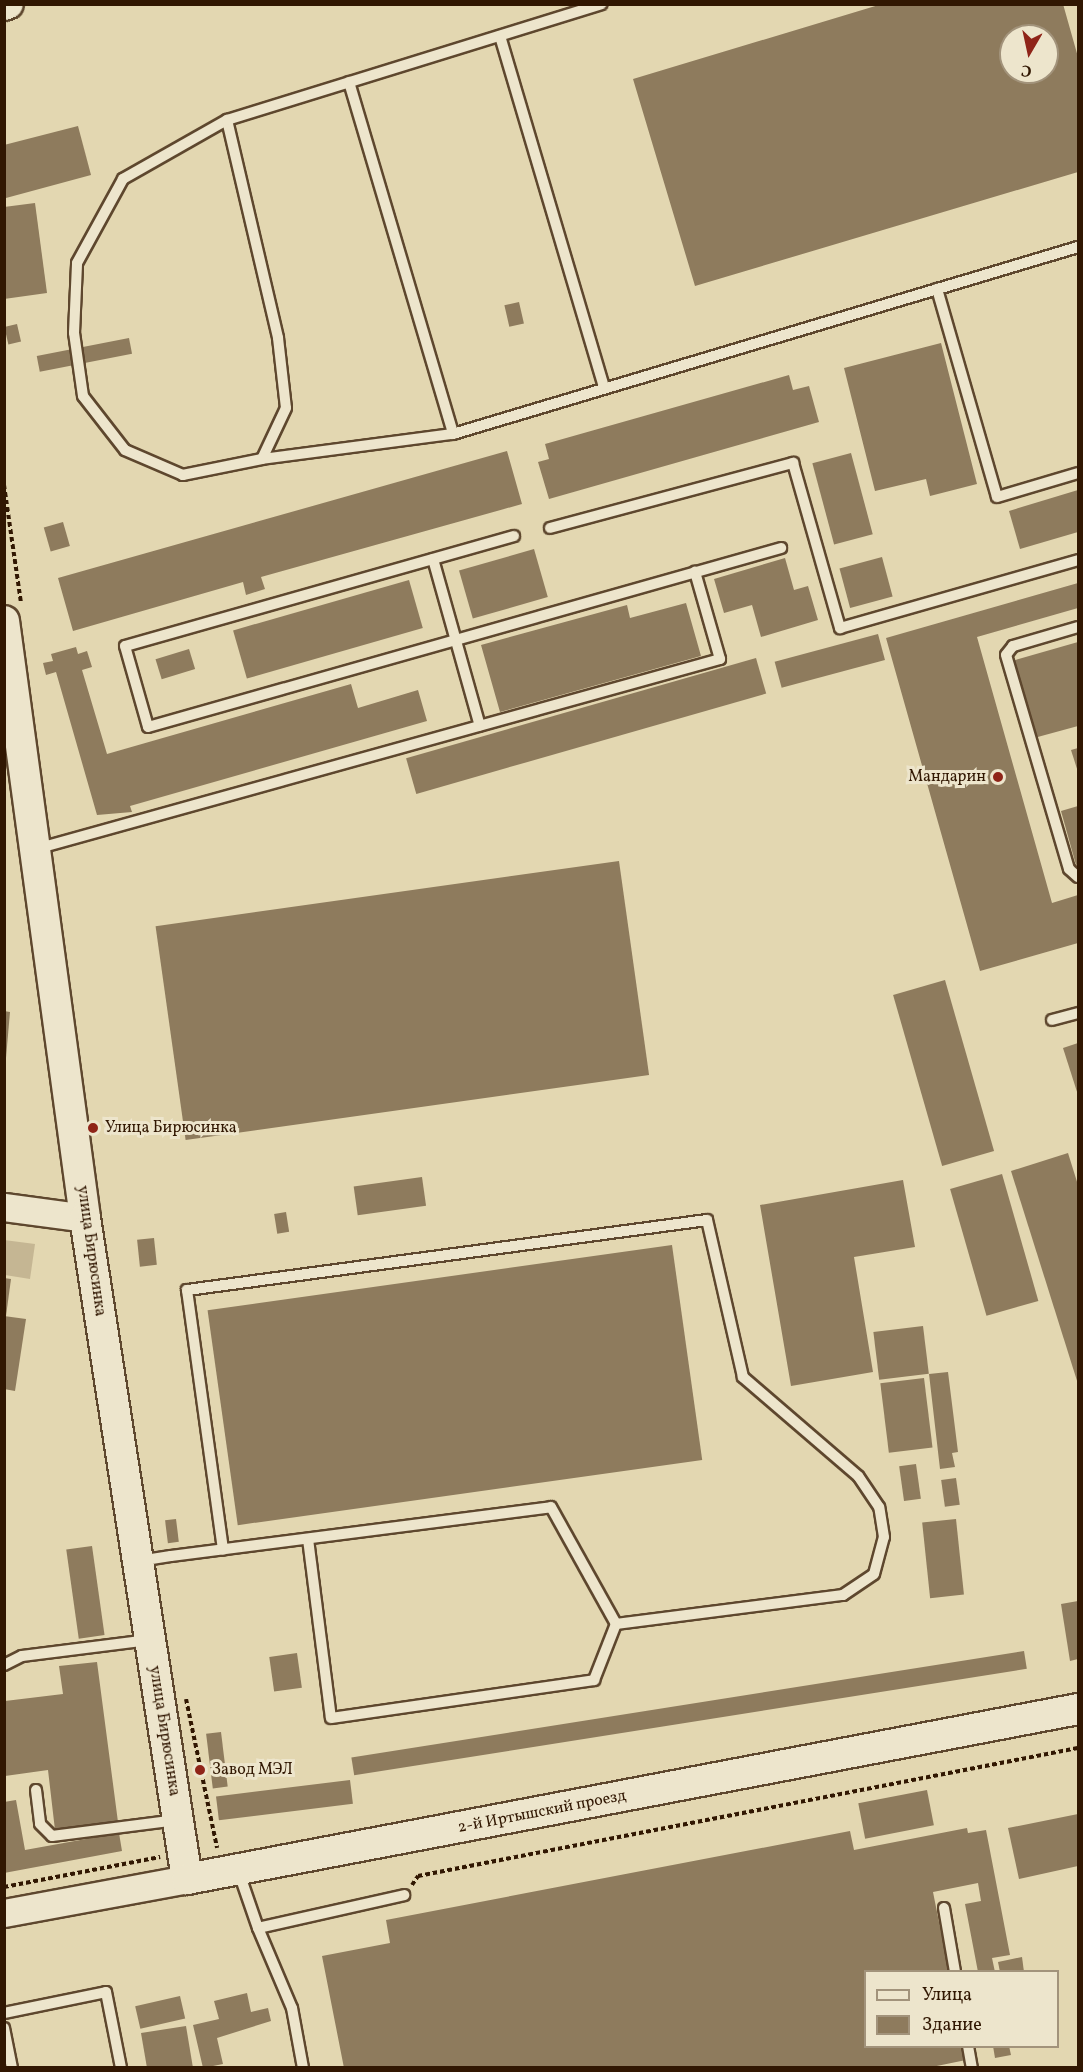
<!DOCTYPE html>
<html>
<head>
<meta charset="utf-8">
<style>
  body { margin:0 }
  #map { position:relative; width:1083px; height:2072px; overflow:hidden; background:#e3d7b1; font-family:Vollkorn,serif }
  div>[style] { position:absolute }
  .green>* { inset:0; background:#c5b693 }
  .building>* { inset:0; background:#8e7b5d; transform-origin:0 0 }
  .path>* { height:4px; margin-top:-2px; transform-origin:0; background:repeating-linear-gradient(90deg,#311702 0 4.5px,transparent 0 7.5px) }
  .roads { filter:drop-shadow(2px 0 #5e472e) drop-shadow(-2px 0 #5e472e) drop-shadow(0 2px #5e472e) drop-shadow(0 -2px #5e472e) }
  .service>* { height:10px; margin:-5px; padding:0 5px; transform-origin:5px; border-radius:5px; background:#ede5cc }
  .tertiary>* { height:27px; margin:-13.5px; padding:0 13.5px; transform-origin:13.5px; border-radius:13.5px; background:#ede5cc }
  .secondary>* { height:30px; margin:-15px; padding:0 15px; transform-origin:15px; border-radius:15px; background:#ede5cc }
  .dots>* { width:16px; height:16px; translate:-50% -50%; box-sizing:border-box; border:3px solid #ede5cc; border-radius:50% }
  span { translate:-50% -50%; white-space:nowrap; text-align:center; line-height:1.15; -webkit-text-stroke:6px #ede5cc; paint-order:stroke }
  .poi-label { font-size:16px; color:#311702 }
  .right { translate:-100% -50%; text-align:right }
  .left { translate:0 -50%; text-align:left }
  .street-label { font-size:16px; color:#311702 }
  .frame { position:absolute; inset:0; border:6px solid #311702; pointer-events:none }
  .legend { position:absolute; left:864px; top:1970px; width:195px; height:78px; box-sizing:border-box; background:#ede5cc; border:2px solid #a2937b; margin:0; padding:8px 10px; list-style:none; font-size:18px; color:#311702 }
  .legend li { display:flex; align-items:center; gap:12px; height:30px }
  .legend b { width:30px; border:2px solid #a2937b }
  .north { position:absolute; left:999px; top:24px; width:60px; height:60px; box-sizing:border-box; background:#ede5cc; border:2px solid #a2937b; border-radius:50%; rotate:189deg; font-size:16px; font-weight:700; line-height:24px; text-align:center; color:#311702 }
  .north::after { content:''; display:block; margin:auto; width:21px; height:27px; background:#8f2418; clip-path:polygon(50% 0,100% 100%,50% 72%,0 100%) }
</style>
</head>
<body>
<div id="map">
  <div class="green">
    <i style="clip-path:polygon(4px 1240px,35px 1244px,30px 1279px,5px 1275px)"></i>
  </div>
  <div class="building">
    <i style="clip-path:polygon(evenodd,882px 4px,1063px 4px,1078px 57px,1078px 172px,695px 286px,633px 79px,882px 4px,1011px 36px,1047px 36px,1047px 72px,1011px 72px,1011px 36px)"></i>
    <i style="clip-path:polygon(78px 126px,91px 175px,6px 198px,4px 145px)"></i>
    <i style="clip-path:polygon(35px 203px,47px 293px,4px 299px,4px 207px)"></i>
    <i style="left:519px;top:302px;width:22px;height:15px;rotate:77deg"></i>
    <i style="left:17px;top:324px;width:18px;height:13px;rotate:77deg"></i>
    <i style="left:129px;top:338px;width:16px;height:94px;rotate:79deg"></i>
    <i style="clip-path:polygon(941px 343px,977px 484px,930px 496px,926px 479px,875px 491px,844px 368px)"></i>
    <i style="clip-path:polygon(789px 375px,793px 390px,809px 386px,819px 422px,549px 499px,538px 462px,549px 459px,545px 444px)"></i>
    <i style="clip-path:polygon(507px 451px,522px 504px,261px 577px,265px 589px,246px 595px,243px 582px,73px 631px,58px 578px)"></i>
    <i style="left:851px;top:453px;width:84px;height:40px;rotate:75deg"></i>
    <i style="clip-path:polygon(1078px 490px,1078px 532px,1020px 549px,1009px 511px)"></i>
    <i style="left:63px;top:522px;width:25px;height:20px;rotate:74deg"></i>
    <i style="left:534px;top:549px;width:50px;height:78px;rotate:74deg"></i>
    <i style="left:882px;top:557px;width:41px;height:44px;rotate:75deg"></i>
    <i style="clip-path:polygon(785px 558px,794px 590px,808px 586px,818px 620px,761px 637px,752px 605px,724px 613px,714px 579px)"></i>
    <i style="left:409px;top:580px;width:50px;height:183px;rotate:74deg"></i>
    <i style="clip-path:polygon(1078px 583px,1078px 608px,977px 637px,1052px 903px,1078px 895px,1078px 943px,980px 971px,886px 638px)"></i>
    <i style="clip-path:polygon(686px 603px,701px 656px,500px 712px,481px 645px,627px 605px,630px 618px)"></i>
    <i style="left:878px;top:634px;width:27px;height:107px;rotate:75deg"></i>
    <i style="clip-path:polygon(1078px 642px,1078px 726px,1034px 738px,1012px 661px)"></i>
    <i style="clip-path:polygon(76px 647px,78px 654px,87px 651px,92px 667px,82px 670px,107px 754px,351px 684px,358px 708px,418px 690px,427px 721px,130px 806px,132px 812px,97px 815px,56px 672px,46px 675px,43px 663px,53px 661px,51px 654px)"></i>
    <i style="left:189px;top:649px;width:21px;height:35px;rotate:73deg"></i>
    <i style="left:756px;top:658px;width:37px;height:364px;rotate:74deg"></i>
    <i style="clip-path:polygon(1078px 748px,1078px 772px,1071px 750px)"></i>
    <i style="clip-path:polygon(1078px 806px,1078px 864px,1076px 865px,1061px 811px)"></i>
    <i style="left:619px;top:861px;width:216px;height:468px;rotate:82deg"></i>
    <i style="left:945px;top:980px;width:178px;height:54px;rotate:74deg"></i>
    <i style="clip-path:polygon(4px 1011px,10px 1012px,6px 1058px,4px 1058px)"></i>
    <i style="clip-path:polygon(1078px 1043px,1078px 1095px,1063px 1048px)"></i>
    <i style="clip-path:polygon(1068px 1153px,1078px 1185px,1078px 1384px,1011px 1171px)"></i>
    <i style="left:1002px;top:1174px;width:132px;height:54px;rotate:74deg"></i>
    <i style="left:422px;top:1177px;width:29px;height:69px;rotate:82deg"></i>
    <i style="clip-path:polygon(903px 1180px,915px 1247px,854px 1257px,873px 1372px,791px 1386px,760px 1205px)"></i>
    <i style="left:286px;top:1212px;width:20px;height:12px;rotate:81deg"></i>
    <i style="left:154px;top:1238px;width:27px;height:17px;rotate:84deg"></i>
    <i style="left:672px;top:1245px;width:217px;height:469px;rotate:82deg"></i>
    <i style="clip-path:polygon(4px 1278px,11px 1279px,6px 1316px,4px 1316px)"></i>
    <i style="clip-path:polygon(4px 1316px,26px 1319px,15px 1391px,4px 1389px)"></i>
    <i style="left:923px;top:1326px;width:48px;height:50px;rotate:83deg"></i>
    <i style="clip-path:polygon(948px 1372px,958px 1452px,952px 1453px,955px 1467px,940px 1469px,929px 1374px)"></i>
    <i style="left:924px;top:1378px;width:70px;height:44px;rotate:83deg"></i>
    <i style="left:916px;top:1464px;width:35px;height:17px;rotate:82deg"></i>
    <i style="left:956px;top:1478px;width:27px;height:15px;rotate:82deg"></i>
    <i style="left:176px;top:1519px;width:23px;height:11px;rotate:83deg"></i>
    <i style="left:956px;top:1519px;width:76px;height:34px;rotate:84deg"></i>
    <i style="left:92px;top:1546px;width:90px;height:26px;rotate:82deg"></i>
    <i style="clip-path:polygon(1078px 1601px,1078px 1659px,1070px 1661px,1061px 1604px)"></i>
    <i style="left:1024px;top:1651px;width:18px;height:681px;rotate:81deg"></i>
    <i style="left:297px;top:1653px;width:35px;height:28px;rotate:82deg"></i>
    <i style="clip-path:polygon(97px 1662px,118px 1822px,55px 1830px,48px 1770px,5px 1776px,5px 1701px,63px 1694px,59px 1666px)"></i>
    <i style="left:221px;top:1732px;width:55px;height:15px;rotate:83deg"></i>
    <i style="left:350px;top:1780px;width:24px;height:135px;rotate:83deg"></i>
    <i style="left:927px;top:1790px;width:36px;height:70px;rotate:79deg"></i>
    <i style="clip-path:polygon(16px 1800px,25px 1850px,119px 1833px,122px 1851px,4px 1873px,4px 1802px)"></i>
    <i style="clip-path:polygon(1078px 1814px,1078px 1866px,1019px 1879px,1008px 1828px)"></i>
    <i style="clip-path:polygon(967px 1828px,968px 1833px,986px 1830px,1010px 1955px,992px 1958px,995px 1972px,978px 1972px,965px 1904px,981px 1901px,978px 1883px,933px 1892px,949px 1972px,866px 1972px,866px 2046px,964px 2046px,966px 2060px,927px 2068px,344px 2068px,322px 1956px,390px 1943px,386px 1920px,850px 1831px,854px 1850px)"></i>
    <i style="clip-path:polygon(1022px 1957px,1024px 1972px,1000px 1972px,998px 1962px)"></i>
    <i style="clip-path:polygon(247px 1993px,251px 2012px,268px 2008px,271px 2021px,217px 2038px,223px 2064px,203px 2068px,193px 2025px,219px 2019px,214px 2001px)"></i>
    <i style="left:180px;top:1996px;width:23px;height:46px;rotate:77deg"></i>
    <i style="clip-path:polygon(186px 2026px,193px 2068px,147px 2068px,141px 2033px)"></i>
    <i style="clip-path:polygon(993px 2046px,1009px 2046px,1011px 2055px,995px 2058px)"></i>
  </div>
  <div class="path">
    <i style="left:4px;top:485px;width:119px;rotate:81.8deg"></i>
    <i style="left:186px;top:1699px;width:152px;rotate:78.2deg"></i>
    <i style="left:412px;top:1885px;width:11px;rotate:-56deg"></i>
    <i style="left:418px;top:1876px;width:672px;rotate:-10.98deg"></i>
    <i style="left:4px;top:1887px;width:159px;rotate:-10.9deg"></i>
  </div>
  <div class="roads">
    <div class="service">
      <i style="left:500px;top:36px;width:367px;rotate:73.5deg"></i>
      <i style="left:349px;top:82px;width:367px;rotate:73.5deg"></i>
      <i style="left:227px;top:120px;width:224px;rotate:76.8deg"></i>
      <i style="left:278px;top:338px;width:70px;rotate:83.5deg"></i>
      <i style="left:286px;top:408px;width:56px;rotate:115.2deg"></i>
      <i style="left:262px;top:459px;width:81px;rotate:168.6deg"></i>
      <i style="left:183px;top:475px;width:63px;rotate:-156.7deg"></i>
      <i style="left:125px;top:450px;width:68px;rotate:-127.9deg"></i>
      <i style="left:83px;top:396px;width:64px;rotate:-98.1deg"></i>
      <i style="left:74px;top:333px;width:70px;rotate:-87.5deg"></i>
      <i style="left:77px;top:263px;width:96px;rotate:-61.3deg"></i>
      <i style="left:123px;top:179px;width:120px;rotate:-29.6deg"></i>
      <i style="left:227px;top:120px;width:392px;rotate:-17.2deg"></i>
      <i style="left:937px;top:289px;width:216px;rotate:73.9deg"></i>
      <i style="left:997px;top:497px;width:84px;rotate:-16.5deg"></i>
      <i style="left:262px;top:459px;width:193px;rotate:-7.5deg"></i>
      <i style="left:453px;top:434px;width:652px;rotate:-16.66deg"></i>
      <i style="left:550px;top:528px;width:252px;rotate:-15deg"></i>
      <i style="left:793px;top:463px;width:172px;rotate:74.1deg"></i>
      <i style="left:840px;top:628px;width:248px;rotate:-15.9deg"></i>
      <i style="left:514px;top:536px;width:404px;rotate:164.2deg"></i>
      <i style="left:125px;top:646px;width:84px;rotate:74.1deg"></i>
      <i style="left:148px;top:727px;width:658px;rotate:-15.79deg"></i>
      <i style="left:433px;top:559px;width:173px;rotate:74.3deg"></i>
      <i style="left:1078px;top:627px;width:68px;rotate:163.7deg"></i>
      <i style="left:1013px;top:646px;width:11px;rotate:128deg"></i>
      <i style="left:1006px;top:655px;width:223px;rotate:73.6deg"></i>
      <i style="left:1069px;top:869px;width:12px;rotate:42deg"></i>
      <i style="left:36px;top:849px;width:710px;rotate:-15.52deg"></i>
      <i style="left:720px;top:659px;width:91px;rotate:-106deg"></i>
      <i style="left:1052px;top:1020px;width:27px;rotate:-15deg"></i>
      <i style="left:308px;top:1539px;width:180px;rotate:82.7deg"></i>
      <i style="left:331px;top:1718px;width:266px;rotate:-8.2deg"></i>
      <i style="left:594px;top:1680px;width:60px;rotate:-68.6deg"></i>
      <i style="left:139px;top:1561px;width:32px;rotate:-9deg"></i>
      <i style="left:171px;top:1556px;width:383px;rotate:-7.3deg"></i>
      <i style="left:551px;top:1507px;width:134px;rotate:60.9deg"></i>
      <i style="left:616px;top:1624px;width:229px;rotate:-7.3deg"></i>
      <i style="left:843px;top:1595px;width:37px;rotate:-34deg"></i>
      <i style="left:874px;top:1574px;width:38px;rotate:-75deg"></i>
      <i style="left:884px;top:1537px;width:30px;rotate:-99deg"></i>
      <i style="left:879px;top:1507px;width:37px;rotate:-124deg"></i>
      <i style="left:858px;top:1476px;width:152px;rotate:-139.3deg"></i>
      <i style="left:743px;top:1377px;width:161px;rotate:-102.9deg"></i>
      <i style="left:707px;top:1220px;width:525px;rotate:172.33deg"></i>
      <i style="left:187px;top:1290px;width:262px;rotate:82.1deg"></i>
      <i style="left:4px;top:1665px;width:20px;rotate:-27deg"></i>
      <i style="left:22px;top:1656px;width:128px;rotate:-7.2deg"></i>
      <i style="left:36px;top:1790px;width:34px;rotate:83deg"></i>
      <i style="left:40px;top:1824px;width:17px;rotate:45deg"></i>
      <i style="left:52px;top:1836px;width:126px;rotate:-7.3deg"></i>
      <i style="left:238px;top:1870px;width:61px;rotate:71deg"></i>
      <i style="left:258px;top:1928px;width:150px;rotate:-12.7deg"></i>
      <i style="left:944px;top:1908px;width:65px;rotate:80.2deg"></i>
      <i style="left:258px;top:1928px;width:87px;rotate:67deg"></i>
      <i style="left:292px;top:2008px;width:61px;rotate:79.6deg"></i>
      <i style="left:4px;top:2013px;width:104px;rotate:-11.6deg"></i>
      <i style="left:106px;top:1992px;width:77px;rotate:78.8deg"></i>
      <i style="left:4px;top:2028px;width:41px;rotate:78.7deg"></i>
      <i style="left:968px;top:2046px;width:22px;rotate:80deg"></i>
    </div>
    <div class="tertiary">
      <i style="left:4px;top:6px;width:5px;rotate:-22deg"></i>
      <i style="left:4px;top:1207px;width:82px;rotate:7.7deg"></i>
      <i style="left:4px;top:1913px;width:186px;rotate:-10.5deg"></i>
    </div>
    <div class="secondary">
      <i style="left:4px;top:621px;width:602px;rotate:82.27deg"></i>
      <i style="left:85px;top:1218px;width:669px;rotate:81.23deg"></i>
      <i style="left:187px;top:1879px;width:907px;rotate:-10.8deg"></i>
    </div>
  </div>
  <div class="dots">
    <i style="left:998px;top:777px;background:#8f2418"></i>
    <i style="left:93px;top:1128px;background:#8f2418"></i>
    <i style="left:200px;top:1770px;background:#8f2418"></i>
  </div>
  <div class="poi-label">
    <span class="right" style="left:986px;top:777px">Мандарин</span>
    <span class="left" style="left:105px;top:1128px">Улица Бирюсинка</span>
    <span class="left" style="left:212px;top:1770px">Завод МЭЛ</span>
  </div>
  <div class="street-label">
    <span style="left:91px;top:1251px;rotate:82deg">улица Бирюсинка</span>
    <span style="left:164px;top:1731px;rotate:81deg">улица Бирюсинка</span>
    <span style="left:542px;top:1812px;rotate:-11deg">2-й Иртышский проезд</span>
  </div>
  <div class="frame"></div>
  <ul class="legend">
  <li><b style="height:8px;background:#ede5cc"></b>Улица</li>
  <li><b style="height:16px;background:#8e7b5d"></b>Здание</li>
  </ul>
  <div class="north">С</div>
</div>
</body>
</html>
